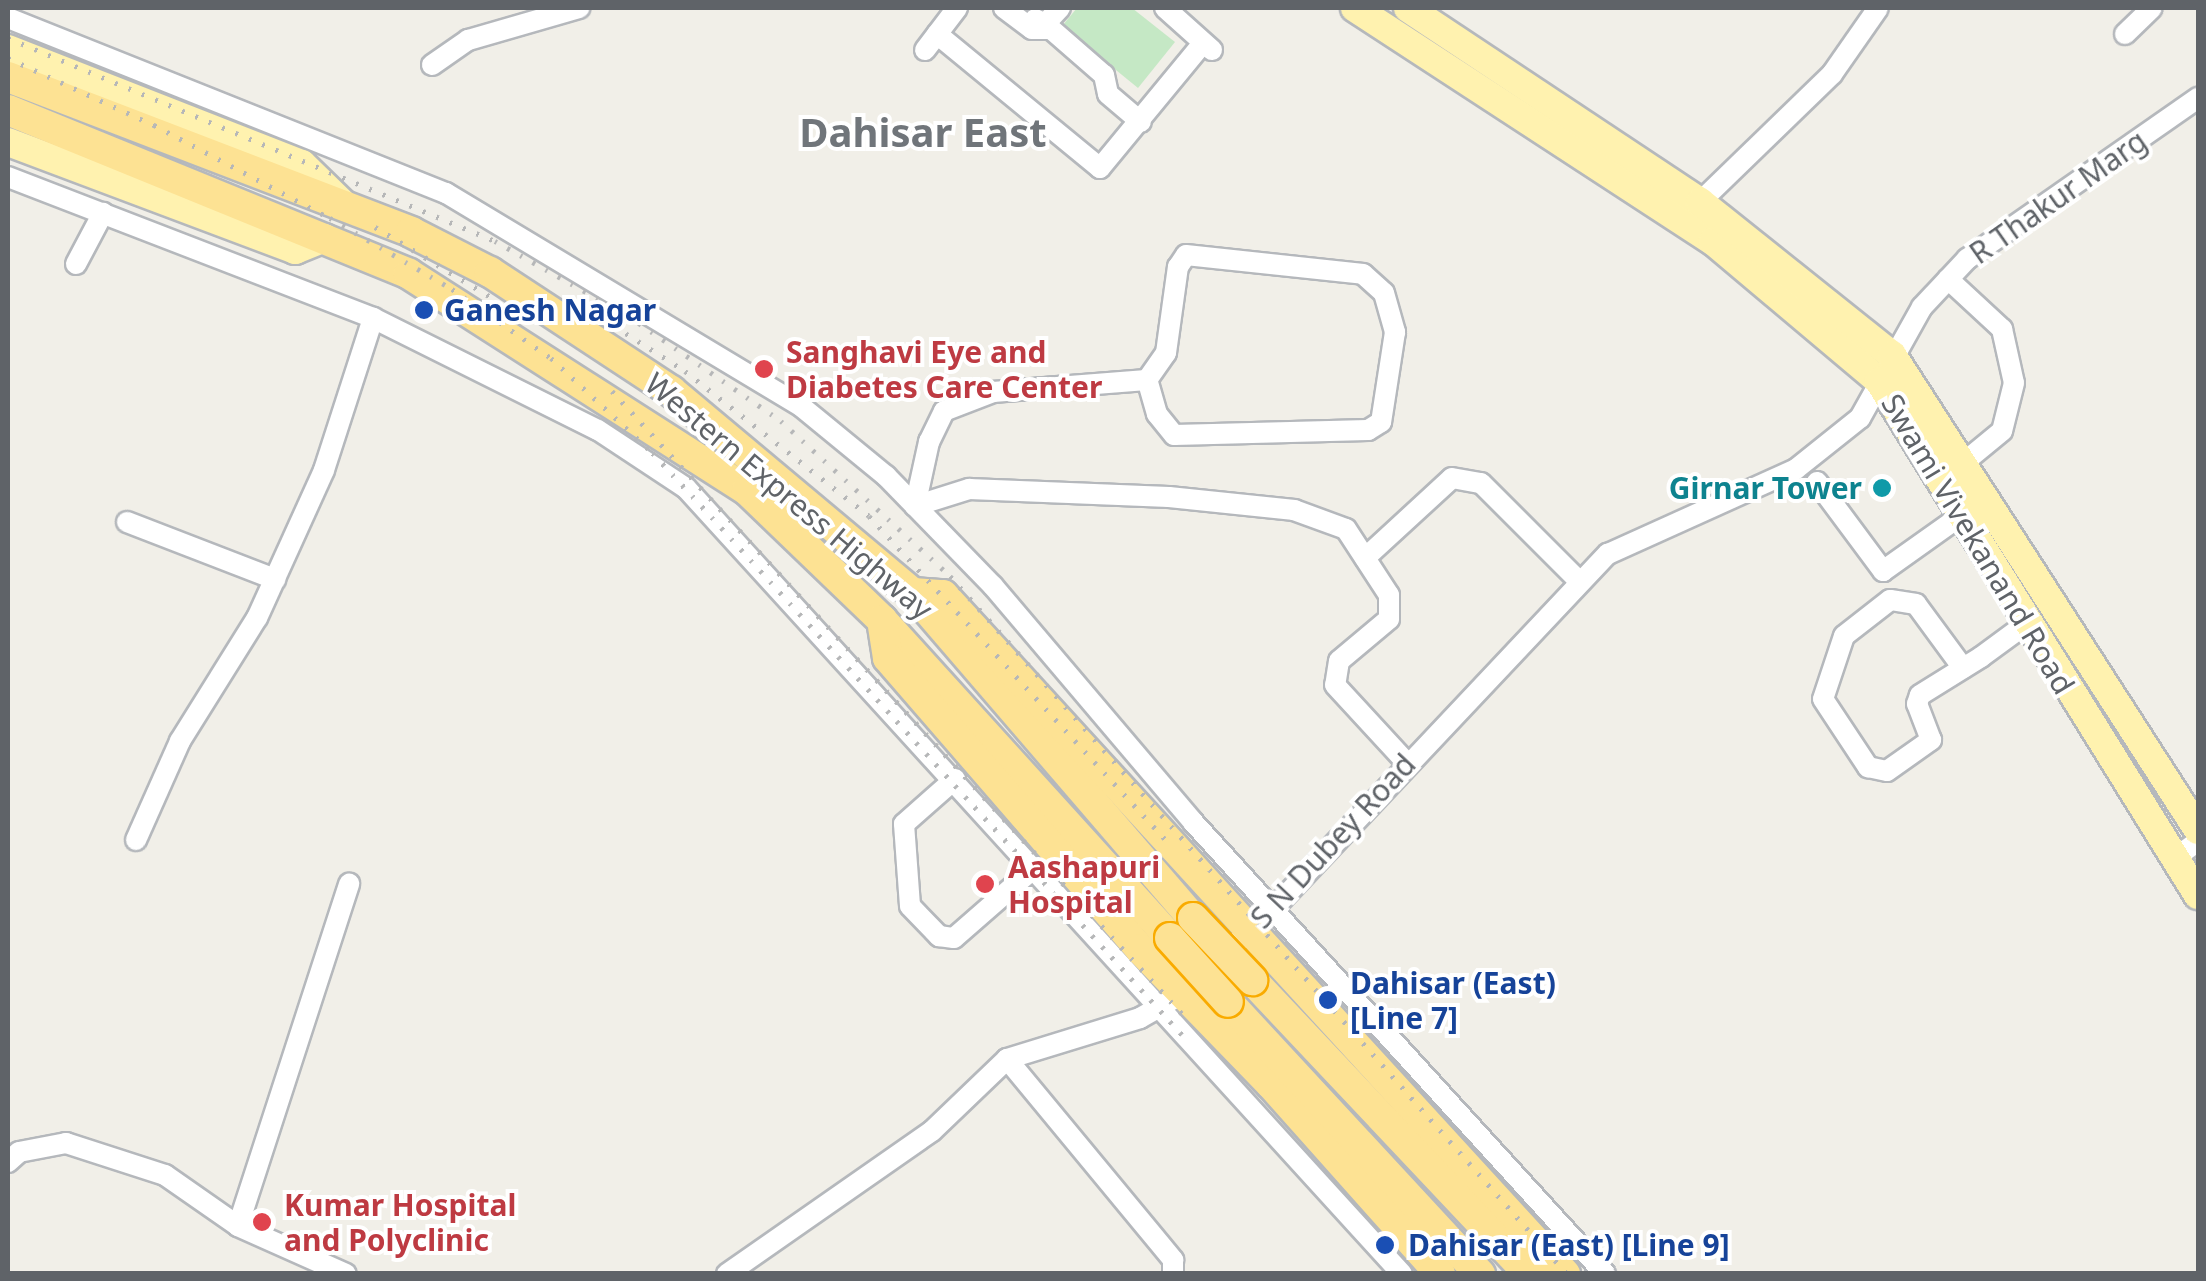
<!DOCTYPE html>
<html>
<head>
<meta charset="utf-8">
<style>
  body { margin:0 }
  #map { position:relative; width:2206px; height:1281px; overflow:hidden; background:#f1efe8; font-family:"Noto Sans",sans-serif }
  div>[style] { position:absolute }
  .green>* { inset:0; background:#c5e8c5 }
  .roads { filter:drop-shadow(2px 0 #b5b8bc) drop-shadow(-2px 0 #b5b8bc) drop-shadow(0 2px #b5b8bc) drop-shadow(0 -2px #b5b8bc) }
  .minor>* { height:20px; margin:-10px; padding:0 10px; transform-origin:10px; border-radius:10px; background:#fff }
  .major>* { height:28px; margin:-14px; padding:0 14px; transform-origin:14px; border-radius:14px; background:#fff2af }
  .highway>* { height:30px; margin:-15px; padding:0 15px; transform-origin:15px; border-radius:15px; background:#fde293 }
  .rail>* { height:5px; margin-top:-2.5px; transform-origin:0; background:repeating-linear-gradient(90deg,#b6b7b8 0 2.5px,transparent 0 14.5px) }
  .bridges { filter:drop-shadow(2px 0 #f9ab00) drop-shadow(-2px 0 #f9ab00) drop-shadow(0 2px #f9ab00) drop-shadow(0 -2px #f9ab00) }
  .highway-bridge>* { height:30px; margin:-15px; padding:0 15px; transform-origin:15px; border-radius:15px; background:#fde293 }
  .dots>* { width:28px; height:28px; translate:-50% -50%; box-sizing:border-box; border:5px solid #fff; border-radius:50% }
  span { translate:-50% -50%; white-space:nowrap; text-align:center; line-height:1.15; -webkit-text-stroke:8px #fff; paint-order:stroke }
  .street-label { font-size:30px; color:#5f6368 }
  .transit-label { font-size:30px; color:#164399; font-weight:700 }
  .left { translate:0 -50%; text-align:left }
  .health-label { font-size:30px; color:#be3a42; font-weight:700 }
  .culture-label { font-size:30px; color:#0d838f; font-weight:700 }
  .right { translate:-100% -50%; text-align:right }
  .district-label { font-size:40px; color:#70757a; font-weight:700 }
  .frame { position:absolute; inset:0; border:10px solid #5f6368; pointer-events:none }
</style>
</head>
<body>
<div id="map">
  <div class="green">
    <i style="clip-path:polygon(1077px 8px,1132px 8px,1175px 42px,1138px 88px,1062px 26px)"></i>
  </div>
  <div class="roads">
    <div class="minor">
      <i style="left:1004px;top:8px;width:35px;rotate:37deg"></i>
      <i style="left:1032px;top:29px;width:19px"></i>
      <i style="left:1051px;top:29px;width:70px;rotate:41deg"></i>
      <i style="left:1104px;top:75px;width:19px;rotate:78deg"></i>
      <i style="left:1108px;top:94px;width:43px;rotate:40.3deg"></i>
      <i style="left:1165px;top:8px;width:63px;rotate:41.8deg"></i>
      <i style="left:8px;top:18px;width:472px;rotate:21.8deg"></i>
      <i style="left:446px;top:193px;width:415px;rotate:31deg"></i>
      <i style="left:802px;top:407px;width:109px;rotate:39.4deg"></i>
      <i style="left:886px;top:476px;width:153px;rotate:45.8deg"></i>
      <i style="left:993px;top:586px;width:309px;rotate:49.7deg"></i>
      <i style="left:1193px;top:822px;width:612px;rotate:47.65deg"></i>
      <i style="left:1035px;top:19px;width:11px;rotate:27deg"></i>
      <i style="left:1045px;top:24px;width:22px;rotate:-47deg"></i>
      <i style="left:937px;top:34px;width:211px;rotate:39.4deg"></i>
      <i style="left:1100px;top:168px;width:162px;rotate:-50.5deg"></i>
      <i style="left:2125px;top:34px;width:37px;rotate:-44deg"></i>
      <i style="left:925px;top:50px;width:53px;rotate:-52.7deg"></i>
      <i style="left:432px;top:65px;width:44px;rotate:-34.8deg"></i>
      <i style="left:468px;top:40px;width:116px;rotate:-16.1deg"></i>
      <i style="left:8px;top:177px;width:391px;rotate:21.1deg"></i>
      <i style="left:373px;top:318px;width:251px;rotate:26.5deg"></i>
      <i style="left:598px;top:430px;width:105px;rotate:33.4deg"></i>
      <i style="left:686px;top:488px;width:1063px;rotate:47.67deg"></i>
      <i style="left:1700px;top:202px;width:184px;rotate:-44.1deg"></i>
      <i style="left:1832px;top:74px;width:80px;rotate:-55.1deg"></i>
      <i style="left:76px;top:264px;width:58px;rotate:-62.1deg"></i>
      <i style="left:1948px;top:279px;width:74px;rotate:42.8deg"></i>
      <i style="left:2002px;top:329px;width:55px;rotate:77.5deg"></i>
      <i style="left:2014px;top:383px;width:49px;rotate:104deg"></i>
      <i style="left:2002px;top:431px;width:52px;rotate:140.5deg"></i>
      <i style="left:1817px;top:482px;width:111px;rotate:53.4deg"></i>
      <i style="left:1883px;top:571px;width:93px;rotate:-35.4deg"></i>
      <i style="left:915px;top:506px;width:66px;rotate:-77.7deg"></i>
      <i style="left:929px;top:442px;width:34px;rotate:-64deg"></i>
      <i style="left:944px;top:411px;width:53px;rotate:-21.2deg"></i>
      <i style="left:993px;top:392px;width:154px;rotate:-4.5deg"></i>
      <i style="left:1147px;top:380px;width:33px;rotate:-55deg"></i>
      <i style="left:1166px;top:353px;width:87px;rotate:-82.1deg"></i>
      <i style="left:1178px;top:267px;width:14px;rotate:-56deg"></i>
      <i style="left:1186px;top:255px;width:178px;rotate:6.1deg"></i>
      <i style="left:1363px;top:274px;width:28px;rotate:42deg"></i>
      <i style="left:1384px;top:293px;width:41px;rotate:74.2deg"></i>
      <i style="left:1395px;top:332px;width:91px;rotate:98.8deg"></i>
      <i style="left:1381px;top:422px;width:15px;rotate:148deg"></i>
      <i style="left:1368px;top:430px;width:194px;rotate:178.5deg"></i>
      <i style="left:1174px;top:435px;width:27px;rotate:-129deg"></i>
      <i style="left:1157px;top:414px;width:35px;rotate:-106deg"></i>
      <i style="left:915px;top:506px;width:57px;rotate:-17.5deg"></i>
      <i style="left:969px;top:489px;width:200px;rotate:2.3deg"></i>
      <i style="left:1169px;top:497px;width:126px;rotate:5.9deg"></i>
      <i style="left:1294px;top:510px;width:55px;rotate:20.1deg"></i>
      <i style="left:1346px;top:529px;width:79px;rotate:56.9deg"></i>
      <i style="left:1389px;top:595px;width:24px;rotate:90deg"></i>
      <i style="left:1389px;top:619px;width:65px;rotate:140deg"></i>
      <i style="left:1339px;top:661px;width:24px;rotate:99deg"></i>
      <i style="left:1335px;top:685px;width:105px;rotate:47.3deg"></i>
      <i style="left:127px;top:522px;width:159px;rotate:21.1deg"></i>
      <i style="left:1365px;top:558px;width:118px;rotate:-42.6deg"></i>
      <i style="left:1452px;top:478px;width:29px;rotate:10deg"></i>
      <i style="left:1481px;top:483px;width:140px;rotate:45deg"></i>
      <i style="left:1963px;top:668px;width:79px;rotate:-126.3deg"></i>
      <i style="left:1916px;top:604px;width:26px;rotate:-171deg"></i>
      <i style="left:1890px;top:600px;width:58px;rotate:142deg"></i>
      <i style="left:1844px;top:636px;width:66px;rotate:108.4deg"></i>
      <i style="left:1823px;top:699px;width:82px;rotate:56.5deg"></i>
      <i style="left:1868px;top:767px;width:19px;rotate:12deg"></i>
      <i style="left:1887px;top:771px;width:54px;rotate:-35.2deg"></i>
      <i style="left:1931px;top:740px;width:39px;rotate:-111deg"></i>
      <i style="left:1917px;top:704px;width:9px;rotate:-72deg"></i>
      <i style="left:1920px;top:695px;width:72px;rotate:-31.9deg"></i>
      <i style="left:1981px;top:657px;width:56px;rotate:-36.3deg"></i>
      <i style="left:955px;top:779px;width:68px;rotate:138.6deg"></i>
      <i style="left:904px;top:824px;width:82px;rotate:85.8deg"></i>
      <i style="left:910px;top:906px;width:42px;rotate:46deg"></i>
      <i style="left:939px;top:936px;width:15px;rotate:8deg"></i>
      <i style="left:954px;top:938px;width:103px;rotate:-41.1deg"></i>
      <i style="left:136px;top:840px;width:108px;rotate:-66deg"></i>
      <i style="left:180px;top:741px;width:145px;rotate:-58deg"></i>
      <i style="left:257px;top:618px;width:162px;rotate:-65.6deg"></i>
      <i style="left:324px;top:470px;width:160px;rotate:-72.1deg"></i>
      <i style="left:2179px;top:855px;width:24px;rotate:-36deg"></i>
      <i style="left:1007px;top:1059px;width:261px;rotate:50.4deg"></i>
      <i style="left:1173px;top:1260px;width:14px;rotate:90deg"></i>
      <i style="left:8px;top:1162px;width:15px;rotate:-42deg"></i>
      <i style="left:19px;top:1152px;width:48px;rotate:-10.8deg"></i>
      <i style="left:66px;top:1143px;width:104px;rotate:17.9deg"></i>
      <i style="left:165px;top:1175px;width:89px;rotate:34.9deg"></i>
      <i style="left:238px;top:1226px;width:118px;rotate:24deg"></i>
      <i style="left:238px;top:1226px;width:360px;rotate:-72deg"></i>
      <i style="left:727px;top:1274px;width:250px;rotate:-34.9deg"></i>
      <i style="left:932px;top:1131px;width:104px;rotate:-43.8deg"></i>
      <i style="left:1007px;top:1059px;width:139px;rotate:-17.1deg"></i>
      <i style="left:1140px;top:1018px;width:48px;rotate:-29.7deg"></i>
      <i style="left:1182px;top:994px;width:123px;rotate:-43deg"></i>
      <i style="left:1272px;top:910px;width:490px;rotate:-46.7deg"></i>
      <i style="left:1608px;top:554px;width:206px;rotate:-24.3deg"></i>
      <i style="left:1796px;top:469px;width:82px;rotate:-38.6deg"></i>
      <i style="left:1860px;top:418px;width:127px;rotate:-60.8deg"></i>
      <i style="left:1922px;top:307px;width:66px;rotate:-46.8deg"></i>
      <i style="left:1967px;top:259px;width:282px;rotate:-34.9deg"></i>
    </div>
    <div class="major">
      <i style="left:1355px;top:8px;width:427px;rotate:33.1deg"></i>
      <i style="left:1713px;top:241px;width:217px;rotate:40.1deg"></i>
      <i style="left:1879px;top:381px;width:605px;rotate:58.18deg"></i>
      <i style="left:1408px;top:8px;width:351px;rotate:33.6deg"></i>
      <i style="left:1700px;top:202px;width:246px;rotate:38.6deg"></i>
      <i style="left:1892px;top:355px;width:565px;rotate:57.21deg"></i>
      <i style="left:8px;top:49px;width:316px;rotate:21.4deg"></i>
      <i style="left:302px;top:164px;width:56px;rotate:44.3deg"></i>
      <i style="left:8px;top:142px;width:307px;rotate:20.6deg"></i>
      <i style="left:295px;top:250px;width:32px;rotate:-22deg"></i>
    </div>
    <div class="highway">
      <i style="left:8px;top:77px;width:432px;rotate:21deg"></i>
      <i style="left:411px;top:232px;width:89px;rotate:26.9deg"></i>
      <i style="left:490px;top:272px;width:217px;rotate:33.3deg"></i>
      <i style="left:671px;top:391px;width:315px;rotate:39.9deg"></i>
      <i style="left:913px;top:593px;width:429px;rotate:49.3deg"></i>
      <i style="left:8px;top:110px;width:433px;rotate:22.2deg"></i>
      <i style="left:409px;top:274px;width:401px;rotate:32.6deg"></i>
      <i style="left:747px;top:490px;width:187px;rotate:43.9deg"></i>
      <i style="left:882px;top:620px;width:429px;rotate:47.8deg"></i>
      <i style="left:913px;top:593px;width:30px;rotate:4deg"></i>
      <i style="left:943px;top:595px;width:921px;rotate:47.51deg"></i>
      <i style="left:882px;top:620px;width:38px;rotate:81deg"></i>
      <i style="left:888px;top:658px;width:385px;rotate:49.1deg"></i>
      <i style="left:1140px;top:949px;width:188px;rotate:45.9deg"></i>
      <i style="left:1271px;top:1084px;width:254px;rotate:48.3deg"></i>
      <i style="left:1252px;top:980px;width:404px;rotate:46.7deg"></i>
      <i style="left:1228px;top:1002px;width:371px;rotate:47.2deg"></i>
    </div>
  </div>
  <div class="rail">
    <i style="left:8px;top:38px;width:528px;rotate:22.63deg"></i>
    <i style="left:495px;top:241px;width:151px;rotate:29.3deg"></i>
    <i style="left:627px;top:315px;width:187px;rotate:34.5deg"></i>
    <i style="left:781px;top:421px;width:229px;rotate:42.5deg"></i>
    <i style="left:950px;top:576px;width:932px;rotate:48.52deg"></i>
    <i style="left:8px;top:58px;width:161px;rotate:24.7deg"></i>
    <i style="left:154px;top:125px;width:199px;rotate:27.9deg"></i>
    <i style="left:330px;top:218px;width:141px;rotate:30.2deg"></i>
    <i style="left:452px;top:289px;width:121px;rotate:34.9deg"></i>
    <i style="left:551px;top:358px;width:139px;rotate:43deg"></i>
    <i style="left:653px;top:453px;width:792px;rotate:47.71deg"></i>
    <i style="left:375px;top:227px;width:139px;rotate:31.2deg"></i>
    <i style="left:589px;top:310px;width:114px;rotate:32.4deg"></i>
    <i style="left:685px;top:371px;width:234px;rotate:38.2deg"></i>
    <i style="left:869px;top:516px;width:442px;rotate:47.5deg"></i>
    <i style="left:612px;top:391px;width:850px;rotate:47.53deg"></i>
  </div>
  <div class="bridges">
    <div class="highway-bridge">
      <i style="left:1193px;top:918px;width:86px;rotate:46.4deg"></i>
      <i style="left:1170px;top:938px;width:86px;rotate:47.8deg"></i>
    </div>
  </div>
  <div class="dots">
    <i style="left:424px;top:310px;background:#1a4fb4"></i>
    <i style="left:764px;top:369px;background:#e0444e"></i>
    <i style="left:1882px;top:488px;background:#0f9aa8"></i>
    <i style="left:985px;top:884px;background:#e0444e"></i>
    <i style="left:1328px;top:1000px;background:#1a4fb4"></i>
    <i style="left:262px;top:1222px;background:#e0444e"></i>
    <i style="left:1385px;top:1245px;background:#1a4fb4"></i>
  </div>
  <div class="street-label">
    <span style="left:2058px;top:197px;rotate:-35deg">R Thakur Marg</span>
    <span style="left:789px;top:496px;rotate:40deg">Western Express Highway</span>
    <span style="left:1978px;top:544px;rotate:59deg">Swami Vivekanand Road</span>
    <span style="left:1333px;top:841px;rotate:-47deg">S N Dubey Road</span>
  </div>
  <div class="transit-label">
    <span class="left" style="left:444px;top:310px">Ganesh Nagar</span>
    <span class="left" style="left:1350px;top:1000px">Dahisar (East)<br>[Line 7]</span>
    <span class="left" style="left:1408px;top:1245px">Dahisar (East) [Line 9]</span>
  </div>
  <div class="health-label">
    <span class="left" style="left:786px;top:369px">Sanghavi Eye and<br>Diabetes Care Center</span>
    <span class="left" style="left:1008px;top:884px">Aashapuri<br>Hospital</span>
    <span class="left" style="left:284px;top:1222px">Kumar Hospital<br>and Polyclinic</span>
  </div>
  <div class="culture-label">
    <span class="right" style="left:1862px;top:488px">Girnar Tower</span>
  </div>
  <div class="district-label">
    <span style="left:923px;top:132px">Dahisar East</span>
  </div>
  <div class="frame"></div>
</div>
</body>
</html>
